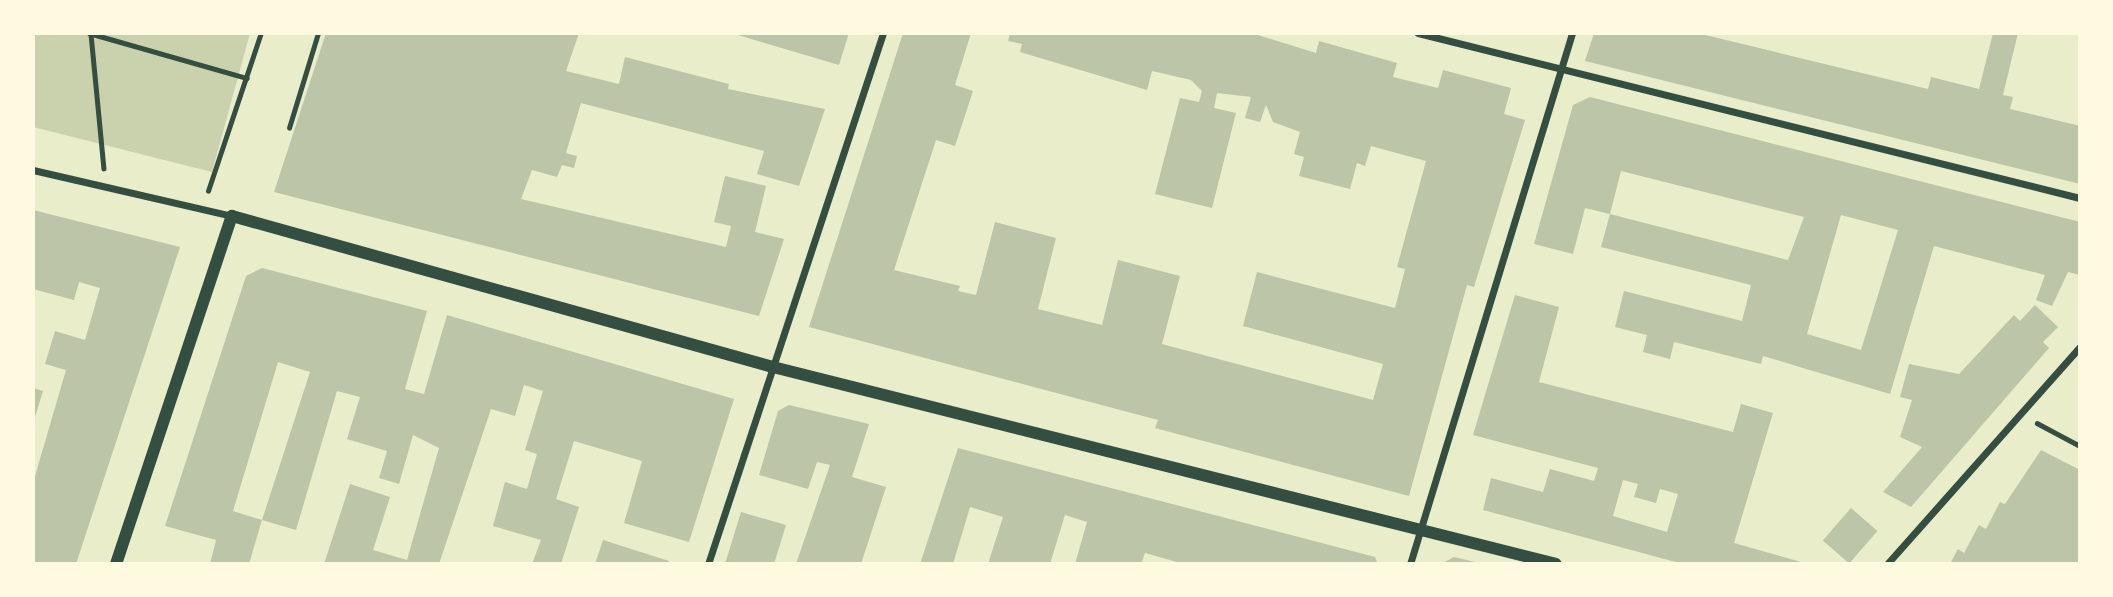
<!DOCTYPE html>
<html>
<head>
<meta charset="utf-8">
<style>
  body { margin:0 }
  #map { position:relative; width:2113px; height:597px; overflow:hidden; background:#e9edc9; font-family:Barlow,sans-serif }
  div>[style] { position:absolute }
  .green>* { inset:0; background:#cad2ad }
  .building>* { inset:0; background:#bcc5a7; transform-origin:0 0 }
  .path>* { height:4.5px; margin:-2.25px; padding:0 2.25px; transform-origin:2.25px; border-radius:2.25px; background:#344e41 }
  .minor>* { height:7px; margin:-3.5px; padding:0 3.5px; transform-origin:3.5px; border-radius:3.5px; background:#344e41 }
  .tertiary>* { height:12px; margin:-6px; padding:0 6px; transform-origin:6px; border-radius:6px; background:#344e41 }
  span { translate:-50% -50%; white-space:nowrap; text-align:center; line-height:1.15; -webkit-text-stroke:7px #fefae0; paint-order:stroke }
  .frame { position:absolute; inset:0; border:35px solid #fefae0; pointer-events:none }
</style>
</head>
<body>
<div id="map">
  <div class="green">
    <i style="clip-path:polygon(33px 33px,250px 33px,212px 172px,33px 127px)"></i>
  </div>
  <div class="building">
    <i style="clip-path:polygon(326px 33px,579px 33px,566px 71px,619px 84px,625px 57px,729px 84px,728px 89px,825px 109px,799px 186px,757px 174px,764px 151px,581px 103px,566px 153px,577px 156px,574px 168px,562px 165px,557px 177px,532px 170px,521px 199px,726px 247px,731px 226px,714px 222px,725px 176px,766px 186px,755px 232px,784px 239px,759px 316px,274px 192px)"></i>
    <i style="clip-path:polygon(731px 33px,849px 33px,839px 65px)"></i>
    <i style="clip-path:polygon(903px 33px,971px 33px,955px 85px,973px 91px,955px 146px,936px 140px,894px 270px,960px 286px,958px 291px,976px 295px,995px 222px,1056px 238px,1038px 309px,1102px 325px,1118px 260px,1180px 276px,1162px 344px,1373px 400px,1383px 364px,1243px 326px,1257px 272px,1395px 308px,1405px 269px,1397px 267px,1426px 161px,1371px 146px,1365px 166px,1357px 163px,1350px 189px,1299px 176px,1304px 157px,1294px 154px,1300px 132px,1273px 122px,1266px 105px,1260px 122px,1245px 118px,1251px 97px,1217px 93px,1214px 108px,1236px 113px,1212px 208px,1155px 194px,1180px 98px,1199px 102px,1202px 91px,1191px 80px,1152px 71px,1147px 90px,1020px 52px,1022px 44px,1008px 41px,1010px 33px,1251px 33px,1316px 53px,1319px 41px,1397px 63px,1393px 77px,1438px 88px,1443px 70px,1511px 88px,1504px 114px,1525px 120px,1474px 287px,1467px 285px,1409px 496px,1155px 428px,1158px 420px,809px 327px)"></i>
    <i style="clip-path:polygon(1594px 33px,1697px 33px,1928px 89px,1931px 77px,1979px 89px,1993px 33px,2018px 33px,2003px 95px,2013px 97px,2010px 109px,2080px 126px,2080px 184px,1585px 61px)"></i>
    <i style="clip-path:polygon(evenodd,1590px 97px,2080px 222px,2080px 275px,2068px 272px,2052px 306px,2036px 300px,2045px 275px,1934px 246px,1890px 394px,1763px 356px,1761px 364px,1674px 342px,1670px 359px,1643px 352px,1647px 335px,1615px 327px,1624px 291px,1742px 321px,1751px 285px,1601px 247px,1610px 214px,1788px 260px,1804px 217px,1621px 171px,1610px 214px,1585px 208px,1573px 254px,1534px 244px,1573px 105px,1590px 97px,1841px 215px,1898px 230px,1861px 350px,1807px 334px,1841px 215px)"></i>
    <i style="clip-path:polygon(33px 210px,180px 247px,76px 564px,33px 564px,33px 483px,66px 370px,45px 364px,55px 331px,85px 340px,100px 288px,79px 282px,74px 300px,33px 289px)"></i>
    <i style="clip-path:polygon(262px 268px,427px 311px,405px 389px,424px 394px,447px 315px,734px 399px,689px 542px,624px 523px,642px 461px,574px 441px,556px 499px,579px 507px,561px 564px,532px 564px,541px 540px,493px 526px,505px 482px,527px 489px,537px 454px,525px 450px,543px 391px,524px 385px,515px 416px,491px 409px,439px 564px,324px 564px,350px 484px,390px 497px,373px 550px,407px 560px,439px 448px,413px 435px,399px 484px,379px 478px,387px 451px,347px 439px,360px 397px,337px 391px,296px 530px,262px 520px,310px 372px,278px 362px,233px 511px,262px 520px,249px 564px,210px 564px,216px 540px,165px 526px,246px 276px)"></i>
    <i style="clip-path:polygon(evenodd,1515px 295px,1559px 307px,1539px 382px,1733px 432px,1741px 404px,1773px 413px,1734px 543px,1808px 564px,1683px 564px,1483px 510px,1491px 478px,1543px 492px,1550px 469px,1594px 481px,1598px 468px,1473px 435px,1515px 295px,1623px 480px,1638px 484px,1634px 497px,1656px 503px,1660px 489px,1678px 494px,1667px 532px,1613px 516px,1623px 480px)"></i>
    <i style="clip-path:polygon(2035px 305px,2058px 327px,2043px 342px,2049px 348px,1911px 507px,1883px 492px,1922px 447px,1900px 437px,1912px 400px,1900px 397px,1909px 364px,1959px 374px,2014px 315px,2020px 321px)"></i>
    <i style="clip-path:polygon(33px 388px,43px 391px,34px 420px,33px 420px)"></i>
    <i style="clip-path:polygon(789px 405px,869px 424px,852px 477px,886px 487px,861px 564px,796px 564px,830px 465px,817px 462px,808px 489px,759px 475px,778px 411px)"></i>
    <i style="clip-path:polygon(958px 448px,1375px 557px,1378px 564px,1184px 564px,1145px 553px,1141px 564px,1075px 564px,1087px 522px,1065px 515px,1050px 564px,988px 564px,1003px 517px,970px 507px,953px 564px,920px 564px)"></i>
    <i style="clip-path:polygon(2041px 450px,2080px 470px,2080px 564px,1950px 564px,1958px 549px,1964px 553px,1979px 525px,1986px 529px,2000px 502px,2005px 504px)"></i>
    <i style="left:1851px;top:508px;width:35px;height:43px;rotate:41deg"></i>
    <i style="clip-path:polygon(741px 512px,786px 525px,774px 564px,725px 564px)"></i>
    <i style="clip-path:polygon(603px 540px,669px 561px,668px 564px,595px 564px)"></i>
    <i style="clip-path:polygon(1454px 557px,1479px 563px,1479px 564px,1441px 564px)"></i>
  </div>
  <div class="path">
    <i style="left:89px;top:33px;width:164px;rotate:15.9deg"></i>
    <i style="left:91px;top:34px;width:135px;rotate:84.5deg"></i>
    <i style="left:289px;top:128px;width:99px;rotate:-73deg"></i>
    <i style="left:208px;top:191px;width:167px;rotate:-71.5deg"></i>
    <i style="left:2037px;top:423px;width:49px;rotate:28.1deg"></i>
  </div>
  <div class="minor">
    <i style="left:1418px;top:33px;width:682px;rotate:14deg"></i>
    <i style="left:33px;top:170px;width:204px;rotate:13deg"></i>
    <i style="left:708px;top:564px;width:559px;rotate:-71.76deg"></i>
    <i style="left:1410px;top:564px;width:555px;rotate:-73.03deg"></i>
    <i style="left:1887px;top:564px;width:290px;rotate:-48.4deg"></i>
  </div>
  <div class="tertiary">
    <i style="left:116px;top:564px;width:367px;rotate:-71.6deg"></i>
    <i style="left:232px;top:216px;width:562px;rotate:15.6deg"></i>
    <i style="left:773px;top:367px;width:807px;rotate:14.12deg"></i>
  </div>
  <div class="frame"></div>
</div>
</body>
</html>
